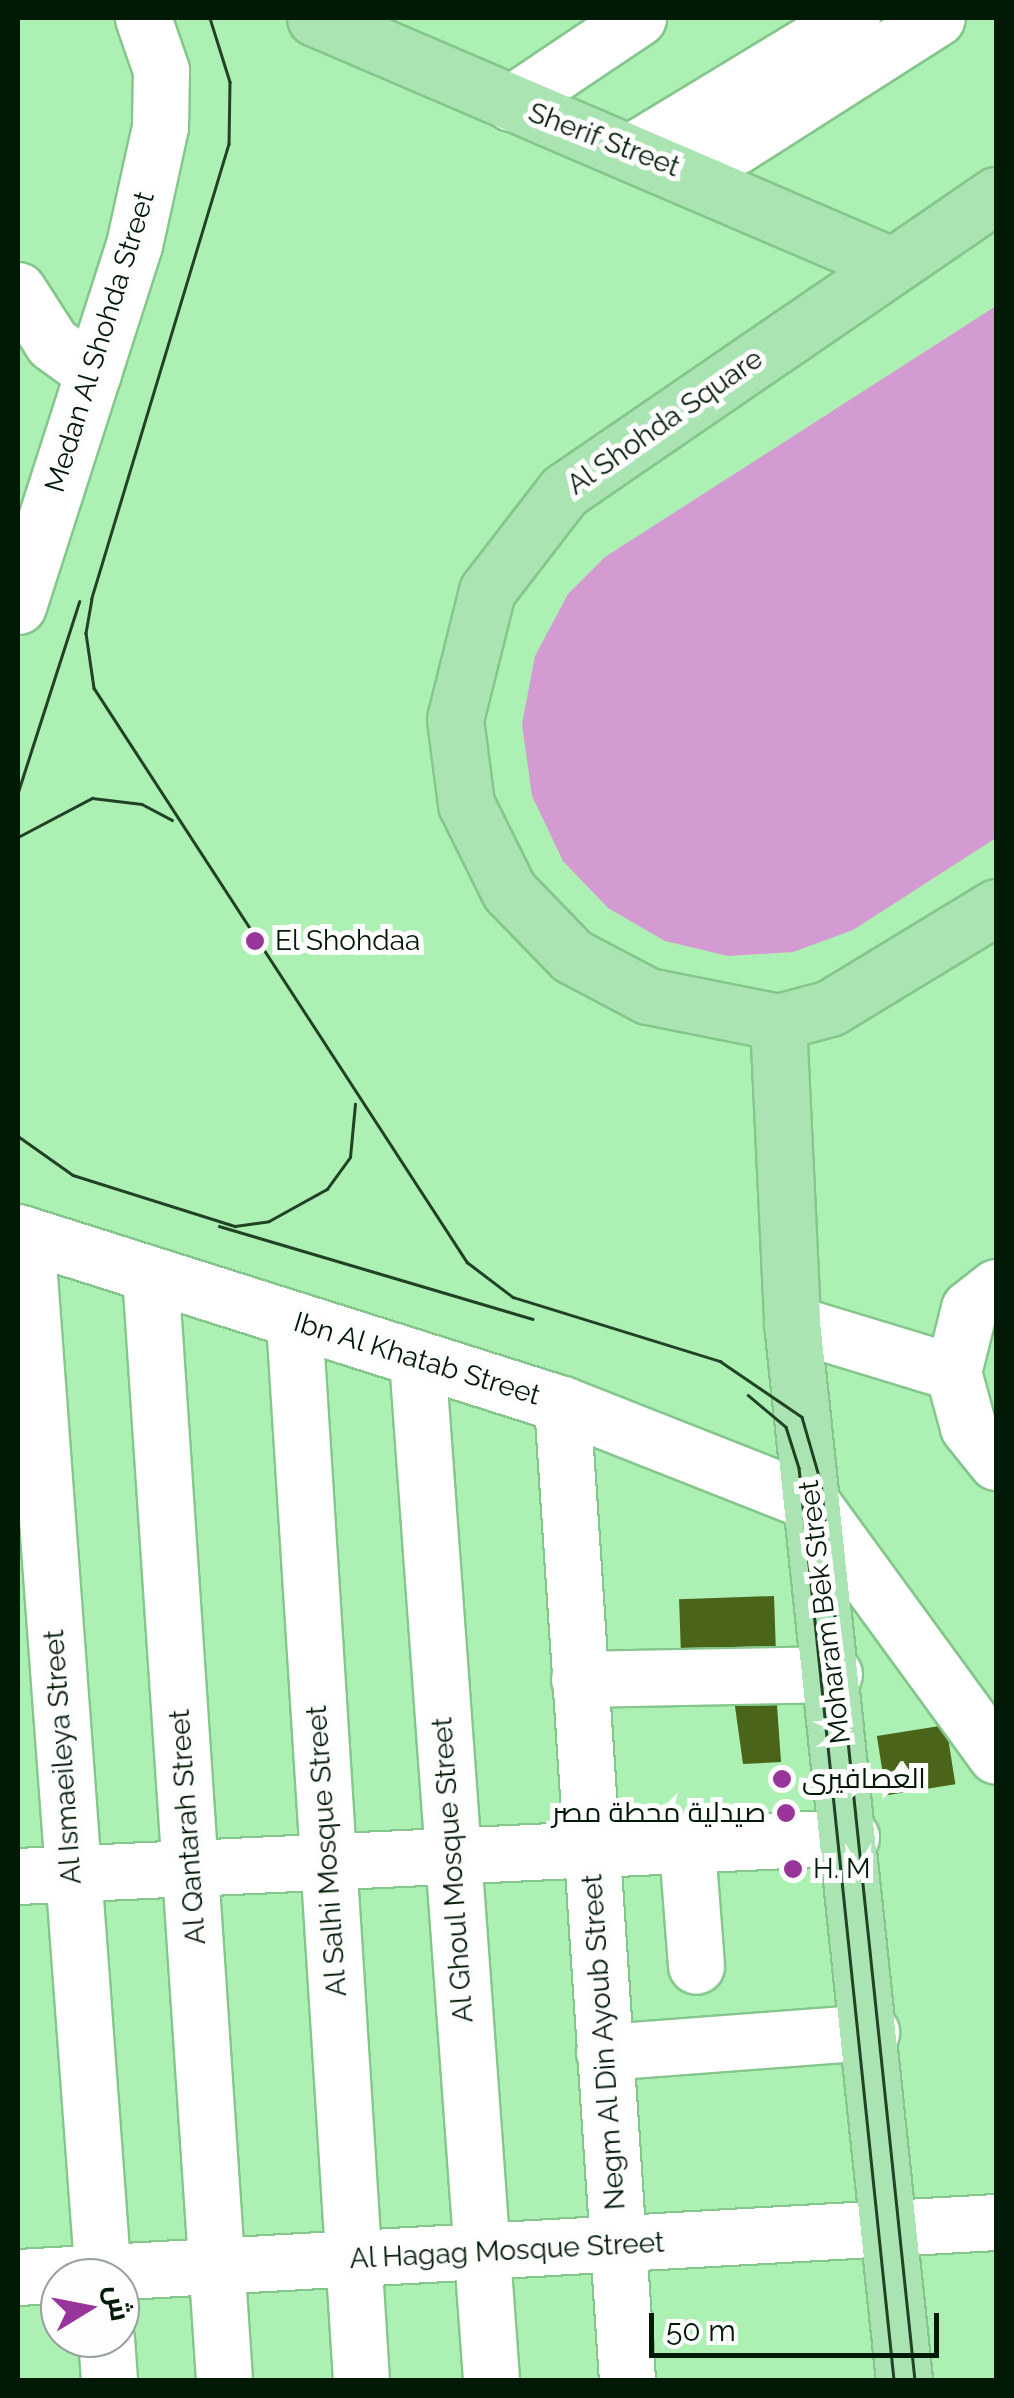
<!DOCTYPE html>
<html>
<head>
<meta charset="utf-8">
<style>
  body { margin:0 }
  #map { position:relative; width:1014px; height:2398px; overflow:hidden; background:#adf0b4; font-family:Raleway,Cairo,sans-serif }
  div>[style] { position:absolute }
  .green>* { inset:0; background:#d49bd3 }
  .building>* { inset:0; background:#4a651a; transform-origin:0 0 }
  .roads { filter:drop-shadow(2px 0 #84c68c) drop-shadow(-2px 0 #84c68c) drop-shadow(0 2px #84c68c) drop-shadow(0 -2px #84c68c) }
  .minor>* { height:55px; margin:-27.5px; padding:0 27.5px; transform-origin:27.5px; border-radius:27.5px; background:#fff }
  .major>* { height:55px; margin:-27.5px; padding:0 27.5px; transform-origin:27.5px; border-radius:27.5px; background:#a9e4b2 }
  .tram>* { height:2.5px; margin:-1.25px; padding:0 1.25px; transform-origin:1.25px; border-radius:1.25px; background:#224226 }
  .dots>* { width:28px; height:28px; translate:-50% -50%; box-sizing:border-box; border:5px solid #fdfdfd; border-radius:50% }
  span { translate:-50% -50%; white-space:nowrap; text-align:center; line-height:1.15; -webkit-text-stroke:10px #fdfdfd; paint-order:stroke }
  .street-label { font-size:28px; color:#011905 }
  .poi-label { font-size:28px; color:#011905 }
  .left { translate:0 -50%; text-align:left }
  .right { translate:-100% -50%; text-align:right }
  .frame { position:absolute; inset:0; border:20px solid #011905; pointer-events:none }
  .north { position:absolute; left:40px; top:2258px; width:100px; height:100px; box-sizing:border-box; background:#fdfdfd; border:2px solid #98a29a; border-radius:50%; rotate:80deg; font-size:28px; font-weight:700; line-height:40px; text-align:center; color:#011905 }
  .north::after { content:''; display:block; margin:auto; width:35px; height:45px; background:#99359a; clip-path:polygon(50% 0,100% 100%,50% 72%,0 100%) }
  .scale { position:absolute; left:649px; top:2313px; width:290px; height:45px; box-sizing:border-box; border:5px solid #011905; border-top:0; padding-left:12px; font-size:30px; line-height:35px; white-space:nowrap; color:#011905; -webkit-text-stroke:8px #fdfdfd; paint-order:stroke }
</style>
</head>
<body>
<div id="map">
  <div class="green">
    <i style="clip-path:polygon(996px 306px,996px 838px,853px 930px,793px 952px,728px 956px,665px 941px,608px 908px,563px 861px,532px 796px,522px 724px,535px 656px,568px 594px,605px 557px)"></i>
  </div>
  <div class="building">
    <i style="left:774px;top:1596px;width:70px;height:95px;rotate:88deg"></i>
    <i style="clip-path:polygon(776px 1691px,781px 1762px,743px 1764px,733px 1692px)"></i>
    <i style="left:946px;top:1725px;width:60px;height:70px;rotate:81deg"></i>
  </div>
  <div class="roads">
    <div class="minor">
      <i style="left:511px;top:103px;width:153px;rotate:-33.8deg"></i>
      <i style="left:632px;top:151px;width:257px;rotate:-31.2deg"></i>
      <i style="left:679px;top:168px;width:61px;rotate:-21.1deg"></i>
      <i style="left:736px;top:146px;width:238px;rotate:-32.5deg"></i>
      <i style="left:18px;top:290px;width:63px;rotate:57.3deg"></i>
      <i style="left:52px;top:343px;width:51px;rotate:36.2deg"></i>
      <i style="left:18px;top:606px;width:379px;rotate:-72.2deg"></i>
      <i style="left:134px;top:245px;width:121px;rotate:-77.6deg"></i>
      <i style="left:160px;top:127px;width:57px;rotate:-89deg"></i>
      <i style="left:161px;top:70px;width:55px;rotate:-109.1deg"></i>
      <i style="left:18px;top:1232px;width:571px;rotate:17.55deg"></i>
      <i style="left:562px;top:1404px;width:268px;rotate:21.5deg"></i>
      <i style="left:811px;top:1502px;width:314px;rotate:53.9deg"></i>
      <i style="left:26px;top:1235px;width:1046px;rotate:85.78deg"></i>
      <i style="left:150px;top:1274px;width:1108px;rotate:86.17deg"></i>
      <i style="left:996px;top:1287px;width:34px;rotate:142deg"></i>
      <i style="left:969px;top:1308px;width:66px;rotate:104deg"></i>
      <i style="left:953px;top:1372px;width:57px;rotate:74.7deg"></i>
      <i style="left:968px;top:1427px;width:45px;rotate:51.3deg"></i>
      <i style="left:294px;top:1321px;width:1061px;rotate:86.38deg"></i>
      <i style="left:792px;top:1323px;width:168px;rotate:16.9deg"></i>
      <i style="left:417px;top:1359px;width:1024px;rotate:85.85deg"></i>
      <i style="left:562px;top:1404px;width:978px;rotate:86.19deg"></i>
      <i style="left:579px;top:1679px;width:255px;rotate:-1.1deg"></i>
      <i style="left:687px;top:1848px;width:118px;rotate:85.6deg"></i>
      <i style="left:18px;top:1876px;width:834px;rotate:-2.68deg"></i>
      <i style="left:604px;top:2052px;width:268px;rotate:-4.3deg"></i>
      <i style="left:18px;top:2277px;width:980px;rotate:-3.22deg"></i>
      <i style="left:106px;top:2338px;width:42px;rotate:85.9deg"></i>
    </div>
    <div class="major">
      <i style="left:315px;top:18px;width:627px;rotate:23.21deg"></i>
      <i style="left:996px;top:195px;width:524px;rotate:145.58deg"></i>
      <i style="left:564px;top:491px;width:126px;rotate:127.6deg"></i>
      <i style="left:487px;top:591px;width:132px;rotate:104deg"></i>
      <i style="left:455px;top:719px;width:86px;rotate:82.6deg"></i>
      <i style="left:466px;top:804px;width:97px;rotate:63.7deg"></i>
      <i style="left:509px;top:891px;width:91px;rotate:45.9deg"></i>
      <i style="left:572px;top:956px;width:86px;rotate:27.8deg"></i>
      <i style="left:648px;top:996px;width:133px;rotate:11.3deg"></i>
      <i style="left:778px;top:1022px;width:54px;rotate:-15.1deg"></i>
      <i style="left:830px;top:1008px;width:194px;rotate:-31.3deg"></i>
      <i style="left:778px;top:1022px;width:301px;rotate:87.3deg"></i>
      <i style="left:792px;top:1323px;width:1063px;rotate:83.95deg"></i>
    </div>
  </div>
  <div class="tram">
    <i style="left:210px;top:18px;width:67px;rotate:72.6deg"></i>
    <i style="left:230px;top:82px;width:62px;rotate:90.9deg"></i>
    <i style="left:229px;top:144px;width:475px;rotate:106.8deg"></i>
    <i style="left:92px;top:599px;width:35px;rotate:100deg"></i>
    <i style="left:86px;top:633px;width:56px;rotate:81.7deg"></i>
    <i style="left:94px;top:688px;width:685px;rotate:56.98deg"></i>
    <i style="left:467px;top:1262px;width:58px;rotate:37.3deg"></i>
    <i style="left:513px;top:1297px;width:217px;rotate:17.2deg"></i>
    <i style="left:720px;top:1361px;width:99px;rotate:34.3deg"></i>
    <i style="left:802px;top:1417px;width:69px;rotate:73.9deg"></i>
    <i style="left:821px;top:1483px;width:902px;rotate:84.02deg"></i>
    <i style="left:18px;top:792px;width:200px;rotate:-72.2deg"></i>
    <i style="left:18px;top:837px;width:84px;rotate:-27.8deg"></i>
    <i style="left:92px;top:798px;width:50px;rotate:6.8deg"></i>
    <i style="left:142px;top:804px;width:34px;rotate:28deg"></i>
    <i style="left:18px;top:1136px;width:67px;rotate:35.3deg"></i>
    <i style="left:73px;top:1175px;width:170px;rotate:17.5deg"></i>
    <i style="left:235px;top:1226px;width:34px;rotate:-8deg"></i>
    <i style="left:269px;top:1221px;width:66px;rotate:-28.9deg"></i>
    <i style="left:327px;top:1189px;width:39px;rotate:-54deg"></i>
    <i style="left:350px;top:1157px;width:53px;rotate:-84.6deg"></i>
    <i style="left:219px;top:1226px;width:327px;rotate:16.5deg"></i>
    <i style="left:748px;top:1395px;width:50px;rotate:40.1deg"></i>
    <i style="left:786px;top:1427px;width:43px;rotate:72.4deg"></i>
    <i style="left:799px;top:1468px;width:917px;rotate:84.05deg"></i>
  </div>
  <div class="dots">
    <i style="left:255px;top:941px;background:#99359a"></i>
    <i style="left:782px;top:1779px;background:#99359a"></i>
    <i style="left:786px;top:1813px;background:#99359a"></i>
    <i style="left:793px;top:1869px;background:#99359a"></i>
  </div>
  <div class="street-label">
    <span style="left:604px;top:140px;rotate:21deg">Sherif Street</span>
    <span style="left:100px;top:342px;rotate:-73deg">Medan Al Shohda Street</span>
    <span style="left:665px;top:422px;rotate:-35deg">Al Shohda Square</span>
    <span style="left:417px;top:1359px;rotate:17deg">Ibn Al Khatab Street</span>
    <span style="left:825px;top:1612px;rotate:-97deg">Moharam Bek Street</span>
    <span style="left:63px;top:1757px;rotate:-94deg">Al Ismaeileya Street</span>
    <span style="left:188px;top:1827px;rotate:-94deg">Al Qantarah Street</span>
    <span style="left:327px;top:1851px;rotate:-94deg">Al Salhi Mosque Street</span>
    <span style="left:453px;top:1870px;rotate:-94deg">Al Ghoul Mosque Street</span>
    <span style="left:604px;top:2042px;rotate:-94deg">Negm Al Din Ayoub Street</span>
    <span style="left:507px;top:2251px;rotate:-3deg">Al Hagag Mosque Street</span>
  </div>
  <div class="poi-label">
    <span class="left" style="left:275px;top:941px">El Shohdaa</span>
    <span class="left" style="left:802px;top:1779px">العصافيرى</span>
    <span class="right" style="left:766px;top:1813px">صيدلية محطة مصر</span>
    <span class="left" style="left:813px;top:1869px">H. M</span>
  </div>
  <div class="frame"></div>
  <div class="north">ش</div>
  <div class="scale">50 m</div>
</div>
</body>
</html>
